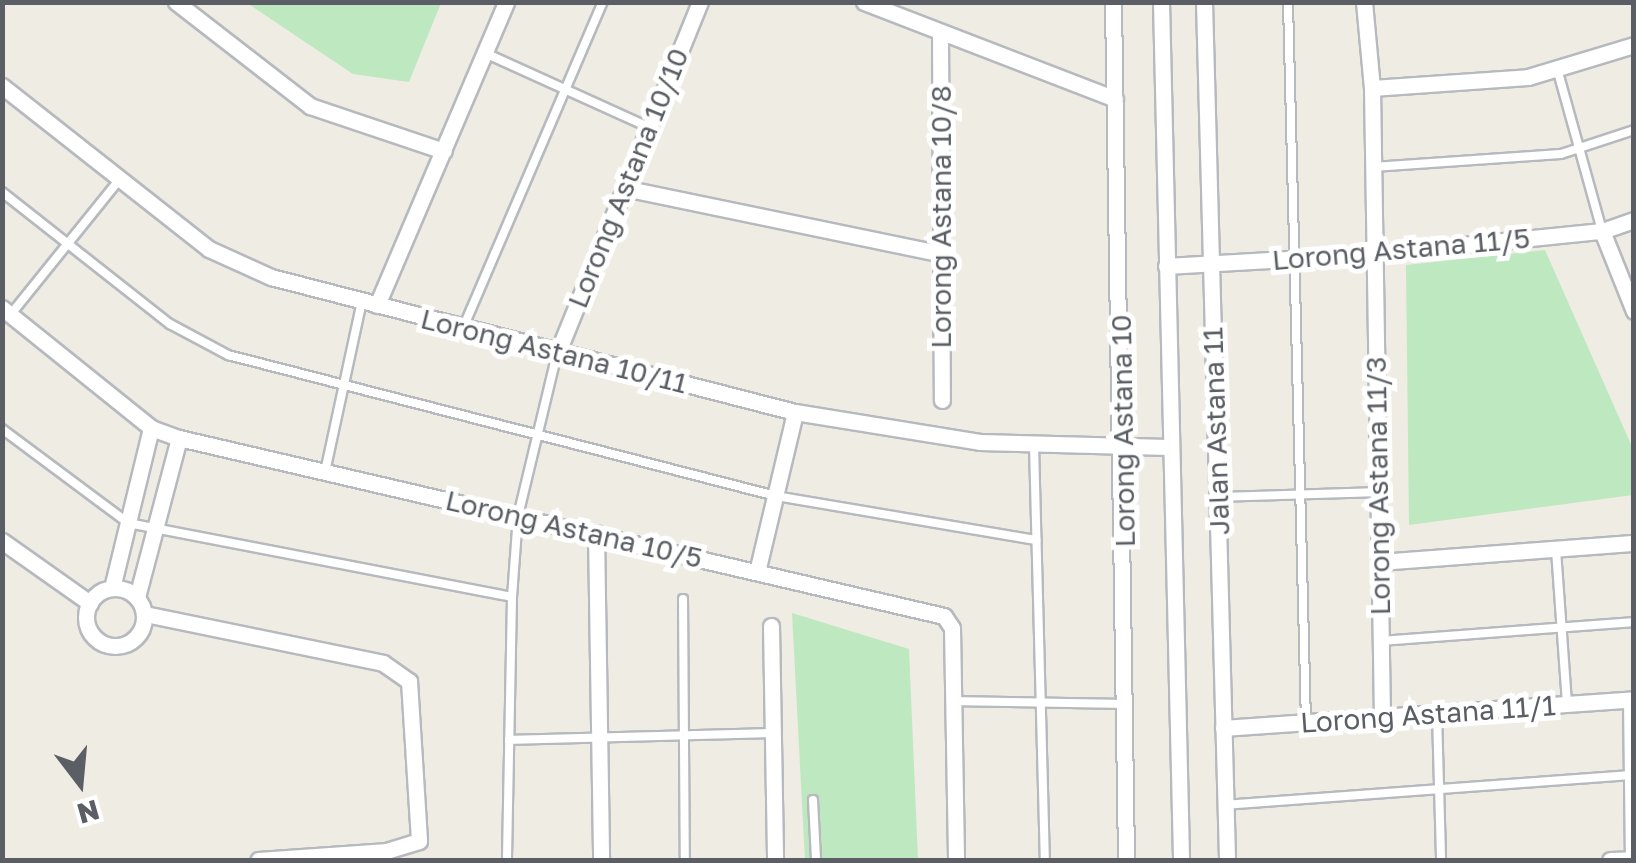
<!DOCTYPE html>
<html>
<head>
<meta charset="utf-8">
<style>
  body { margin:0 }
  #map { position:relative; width:1636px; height:863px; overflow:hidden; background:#efece3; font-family:"Golos Text",sans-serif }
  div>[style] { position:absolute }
  .green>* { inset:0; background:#bee8bf }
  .roads { filter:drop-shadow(2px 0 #b6b9be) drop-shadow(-2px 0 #b6b9be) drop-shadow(0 2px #b6b9be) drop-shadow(0 -2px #b6b9be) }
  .lane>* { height:8px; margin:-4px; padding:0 4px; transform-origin:4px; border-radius:4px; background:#fff }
  .street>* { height:15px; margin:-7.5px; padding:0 7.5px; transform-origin:7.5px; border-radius:7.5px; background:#fff }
  .street>.ring { margin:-7.5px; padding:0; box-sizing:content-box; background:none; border:15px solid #fff; border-radius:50% }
  span { translate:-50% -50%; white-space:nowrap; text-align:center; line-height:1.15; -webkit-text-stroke:10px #fff; paint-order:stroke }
  .street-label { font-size:28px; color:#5b5f65 }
  .frame { position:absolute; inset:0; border:5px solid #5b5f65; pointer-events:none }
  .north { position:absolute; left:30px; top:733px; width:100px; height:100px; -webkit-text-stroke:8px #fff; paint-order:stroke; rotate:164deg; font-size:28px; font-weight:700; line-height:40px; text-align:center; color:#5b5f65 }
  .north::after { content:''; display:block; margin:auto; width:35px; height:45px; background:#5b5f65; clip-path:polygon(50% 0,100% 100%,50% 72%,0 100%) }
</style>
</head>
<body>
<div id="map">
  <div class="green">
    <i style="clip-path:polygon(247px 3px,441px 2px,441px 3px,409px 82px,353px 74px)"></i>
    <i style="clip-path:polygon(1545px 250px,1633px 449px,1633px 495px,1409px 525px,1406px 265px)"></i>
    <i style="clip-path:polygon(792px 613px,909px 649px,918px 860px,805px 860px)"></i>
  </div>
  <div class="roads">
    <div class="lane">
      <i style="left:1288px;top:2px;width:721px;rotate:88.57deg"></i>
      <i style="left:485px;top:53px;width:179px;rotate:24.4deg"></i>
      <i style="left:1558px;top:72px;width:165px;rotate:74.5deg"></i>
      <i style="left:1373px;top:167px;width:188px;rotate:-4deg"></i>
      <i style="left:1561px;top:154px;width:77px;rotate:-18.2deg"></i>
      <i style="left:2px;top:192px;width:214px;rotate:38.2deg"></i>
      <i style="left:170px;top:324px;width:66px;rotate:28.1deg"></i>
      <i style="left:228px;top:355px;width:566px;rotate:14.43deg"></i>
      <i style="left:776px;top:496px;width:264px;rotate:9.6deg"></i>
      <i style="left:11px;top:314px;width:174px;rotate:-51.1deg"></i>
      <i style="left:463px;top:328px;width:355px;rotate:-66.8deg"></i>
      <i style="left:2px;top:429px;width:157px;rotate:36.7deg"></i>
      <i style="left:128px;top:523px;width:391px;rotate:10.9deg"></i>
      <i style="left:512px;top:597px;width:263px;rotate:91.1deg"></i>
      <i style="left:1034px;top:445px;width:415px;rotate:88.5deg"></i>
      <i style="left:325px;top:472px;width:175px;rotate:-77.8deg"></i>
      <i style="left:1218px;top:497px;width:159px;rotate:-1.8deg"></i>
      <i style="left:1556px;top:550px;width:154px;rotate:85.9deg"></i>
      <i style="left:512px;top:597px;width:81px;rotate:-85.8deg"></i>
      <i style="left:518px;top:516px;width:167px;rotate:-76.5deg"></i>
      <i style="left:683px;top:599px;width:261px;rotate:89.6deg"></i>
      <i style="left:1381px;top:641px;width:254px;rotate:-4.3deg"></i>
      <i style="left:1628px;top:699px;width:160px;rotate:89.3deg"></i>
      <i style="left:954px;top:701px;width:169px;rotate:1deg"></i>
      <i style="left:1437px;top:714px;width:146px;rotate:88.4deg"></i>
      <i style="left:509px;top:740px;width:261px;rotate:-1.5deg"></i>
      <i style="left:813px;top:800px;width:60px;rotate:87.1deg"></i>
      <i style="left:1224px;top:805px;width:411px;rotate:-4.2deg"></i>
    </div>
    <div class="street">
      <i style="left:176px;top:2px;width:170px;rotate:37.8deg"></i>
      <i style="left:310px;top:106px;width:141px;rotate:18.6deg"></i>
      <i style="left:864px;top:2px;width:269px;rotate:21.1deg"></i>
      <i style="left:1113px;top:2px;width:858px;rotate:89.13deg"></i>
      <i style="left:1161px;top:2px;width:858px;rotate:88.66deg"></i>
      <i style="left:1204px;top:2px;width:858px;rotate:88.46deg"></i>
      <i style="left:1364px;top:2px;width:86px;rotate:84.7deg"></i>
      <i style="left:1372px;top:88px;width:630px;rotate:89.09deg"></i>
      <i style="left:940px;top:34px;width:366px;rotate:89.7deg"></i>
      <i style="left:2px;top:86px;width:263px;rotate:38.2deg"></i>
      <i style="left:209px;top:249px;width:68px;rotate:24.3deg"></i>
      <i style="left:271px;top:277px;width:541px;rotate:14.45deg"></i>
      <i style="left:795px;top:412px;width:187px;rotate:9.2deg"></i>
      <i style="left:980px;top:442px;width:188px;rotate:1.5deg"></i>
      <i style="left:1372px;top:88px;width:156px;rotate:-4deg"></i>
      <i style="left:1528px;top:77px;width:111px;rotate:-16.8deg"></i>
      <i style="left:624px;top:188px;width:326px;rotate:11.7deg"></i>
      <i style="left:1602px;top:231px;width:86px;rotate:68.2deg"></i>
      <i style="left:1166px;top:266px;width:208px;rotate:-3.3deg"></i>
      <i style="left:1374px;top:254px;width:229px;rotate:-5.8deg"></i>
      <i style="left:1602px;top:231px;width:34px;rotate:-19deg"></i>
      <i style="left:377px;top:305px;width:329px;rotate:-66.9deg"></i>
      <i style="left:2px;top:308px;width:191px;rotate:38.8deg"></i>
      <i style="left:151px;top:428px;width:30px;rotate:20deg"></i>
      <i style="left:179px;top:438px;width:785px;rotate:13.1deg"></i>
      <i style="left:944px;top:616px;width:14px;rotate:56deg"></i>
      <i style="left:952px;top:628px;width:232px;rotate:89deg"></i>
      <i style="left:557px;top:354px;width:380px;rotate:-67.9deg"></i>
      <i style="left:596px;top:533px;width:327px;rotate:89.1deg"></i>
      <i style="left:2px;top:541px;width:108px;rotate:35.2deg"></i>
      <i style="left:1380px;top:562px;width:255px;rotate:-4.3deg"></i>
      <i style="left:757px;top:572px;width:164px;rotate:-76.6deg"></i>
      <i class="ring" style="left:86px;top:588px;width:43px;height:43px"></i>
      <i style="left:112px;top:588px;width:165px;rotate:-76.3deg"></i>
      <i style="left:137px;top:597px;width:164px;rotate:-75.2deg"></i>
      <i style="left:145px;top:614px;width:243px;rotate:11.6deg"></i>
      <i style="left:383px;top:663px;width:32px;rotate:35deg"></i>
      <i style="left:409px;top:681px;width:160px;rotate:86.4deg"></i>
      <i style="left:419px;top:841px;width:34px;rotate:163deg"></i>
      <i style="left:387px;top:851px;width:129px;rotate:176deg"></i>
      <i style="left:771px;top:626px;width:234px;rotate:89deg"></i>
      <i style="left:1223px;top:728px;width:412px;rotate:-4deg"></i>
      <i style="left:1610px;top:860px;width:24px;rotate:-2deg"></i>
    </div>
  </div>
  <div class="street-label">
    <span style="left:628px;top:178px;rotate:-68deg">Lorong Astana 10/10</span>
    <span style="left:941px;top:217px;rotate:-90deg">Lorong Astana 10/8</span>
    <span style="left:1401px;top:249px;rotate:-5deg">Lorong Astana 11/5</span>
    <span style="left:554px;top:351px;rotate:14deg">Lorong Astana 10/11</span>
    <span style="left:1123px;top:431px;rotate:-91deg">Lorong Astana 10</span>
    <span style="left:1216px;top:431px;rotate:-92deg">Jalan Astana 11</span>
    <span style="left:1378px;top:486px;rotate:-91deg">Lorong Astana 11/3</span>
    <span style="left:574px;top:529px;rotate:13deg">Lorong Astana 10/5</span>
    <span style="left:1428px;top:714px;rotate:-4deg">Lorong Astana 11/1</span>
  </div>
  <div class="frame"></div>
  <div class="north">N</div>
</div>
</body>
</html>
